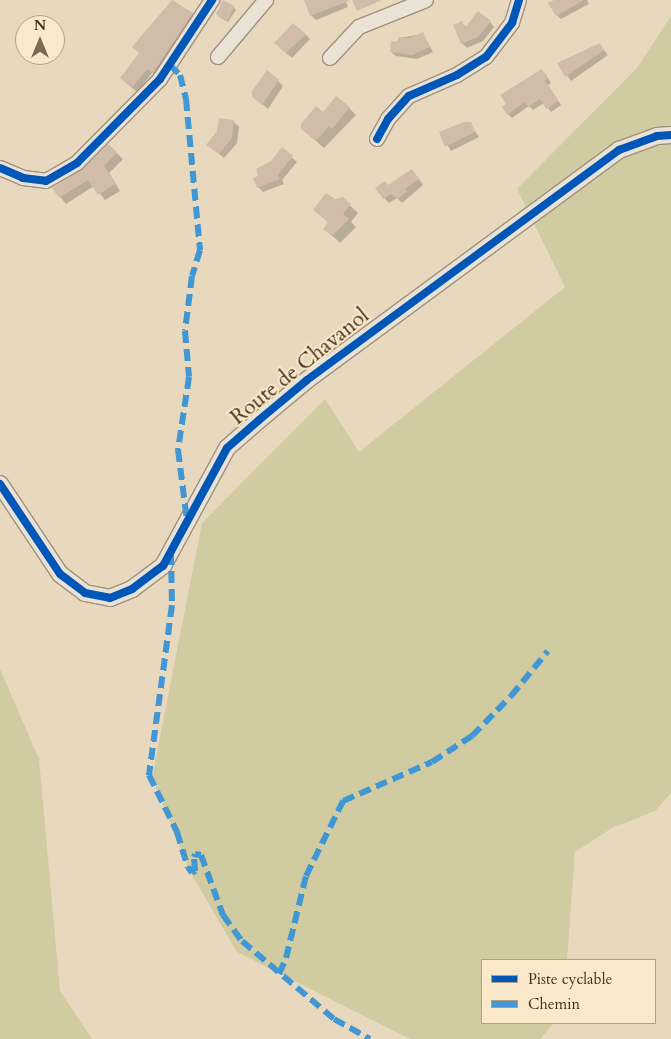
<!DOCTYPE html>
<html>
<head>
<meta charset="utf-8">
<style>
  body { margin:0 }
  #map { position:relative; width:671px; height:1039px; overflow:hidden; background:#e8d8be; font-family:Cardo,serif }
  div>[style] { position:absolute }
  .green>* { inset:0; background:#d1cba1 }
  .shadow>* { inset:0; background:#0003 }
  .building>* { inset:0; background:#d1bca9; transform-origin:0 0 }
  .roads { filter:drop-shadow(1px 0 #9d9280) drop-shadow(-1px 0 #9d9280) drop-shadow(0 1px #9d9280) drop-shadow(0 -1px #9d9280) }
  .minor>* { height:14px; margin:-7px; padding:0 7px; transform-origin:7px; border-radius:7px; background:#ebe2d6 }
  .tertiary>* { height:16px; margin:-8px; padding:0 8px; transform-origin:8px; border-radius:8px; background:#ebe2d6 }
  .quiet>* { height:6px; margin-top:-3px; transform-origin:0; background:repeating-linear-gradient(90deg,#4097d4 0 12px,transparent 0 18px) }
  .cycleway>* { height:8px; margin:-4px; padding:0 4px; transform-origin:4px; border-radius:4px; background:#0057b8 }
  span { translate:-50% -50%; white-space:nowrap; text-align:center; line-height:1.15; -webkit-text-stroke:4px #fbe8ca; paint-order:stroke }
  .street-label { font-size:21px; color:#432e19 }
  .legend { position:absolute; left:481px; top:959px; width:175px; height:65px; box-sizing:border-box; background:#fbe8ca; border:1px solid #b19e83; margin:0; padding:6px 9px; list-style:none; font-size:15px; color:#432e19 }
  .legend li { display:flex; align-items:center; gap:10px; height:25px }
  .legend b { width:25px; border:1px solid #b19e83 }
  .north { position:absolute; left:15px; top:15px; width:50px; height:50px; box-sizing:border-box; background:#fbe8ca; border:1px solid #b19e83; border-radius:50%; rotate:0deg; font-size:14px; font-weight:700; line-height:20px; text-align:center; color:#432e19 }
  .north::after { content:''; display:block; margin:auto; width:18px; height:22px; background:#7d6a53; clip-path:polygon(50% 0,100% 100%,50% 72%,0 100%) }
</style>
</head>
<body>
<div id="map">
  <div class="green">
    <i style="clip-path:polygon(671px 16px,671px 793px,655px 811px,612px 828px,575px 852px,567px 960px,482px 960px,482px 1023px,554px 1023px,540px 1039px,410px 1039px,237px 952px,190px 872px,152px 778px,202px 523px,325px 399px,359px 452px,565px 287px,517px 189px,637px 68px)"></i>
    <i style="clip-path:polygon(0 669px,39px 759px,60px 991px,92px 1039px,0 1039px)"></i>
  </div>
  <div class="shadow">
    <i style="clip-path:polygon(311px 0,345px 0,348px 7px,316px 20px,311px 15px)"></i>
    <i style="clip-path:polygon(556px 0,587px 0,589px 4px,561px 19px,557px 15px)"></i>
    <i style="clip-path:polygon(234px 7px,236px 10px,228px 22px,218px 16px)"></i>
    <i style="clip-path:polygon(192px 14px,197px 19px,159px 77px,152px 73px,137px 92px,126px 83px)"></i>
    <i style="clip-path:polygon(490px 22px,494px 27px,483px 41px,467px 48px,462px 43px,462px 23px,467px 28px)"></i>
    <i style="clip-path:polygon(305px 34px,310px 39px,292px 58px,280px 48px)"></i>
    <i style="clip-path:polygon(423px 34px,433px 52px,417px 59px,396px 56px,391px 52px,399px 38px)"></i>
    <i style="clip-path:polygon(599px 44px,608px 55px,571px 81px,559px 64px)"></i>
    <i style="clip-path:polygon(546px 75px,551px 83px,548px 85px,561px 105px,551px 112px,544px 103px,533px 110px,529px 106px,512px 118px,508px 114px)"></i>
    <i style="clip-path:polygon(278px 81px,283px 86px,268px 109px,259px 101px)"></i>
    <i style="clip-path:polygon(349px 108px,356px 115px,324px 148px,302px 129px)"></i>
    <i style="clip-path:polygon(220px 120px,234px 122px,239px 127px,237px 143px,224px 158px,213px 149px)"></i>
    <i style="clip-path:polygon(470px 124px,479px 137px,451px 151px,440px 133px)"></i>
    <i style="clip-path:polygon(108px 145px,123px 159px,109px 173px,120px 191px,105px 200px,94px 186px,66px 204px,53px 188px,84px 170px)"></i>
    <i style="clip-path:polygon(282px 149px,297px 162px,282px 180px,284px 184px,263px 192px,258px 187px)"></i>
    <i style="clip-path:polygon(417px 176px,423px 185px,402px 203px,397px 198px,389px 203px,384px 198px,388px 186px)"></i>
    <i style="clip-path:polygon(343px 199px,358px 213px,351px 222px,356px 227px,340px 243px,325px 229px,329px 223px,314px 210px)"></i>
  </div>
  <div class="building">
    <i style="clip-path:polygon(172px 0,193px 13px,153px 73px,147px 69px,132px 88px,120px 78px,139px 53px,132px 47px)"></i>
    <i style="left:223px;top:0;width:13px;height:16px;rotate:27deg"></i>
    <i style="clip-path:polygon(304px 0,348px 0,349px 1px,310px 16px)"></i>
    <i style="clip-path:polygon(352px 0,382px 0,357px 11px)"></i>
    <i style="clip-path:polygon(554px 0,584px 0,556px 16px,548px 3px)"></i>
    <i style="clip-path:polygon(478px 11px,491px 21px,478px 37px,461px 44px,453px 25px,462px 21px,465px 28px)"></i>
    <i style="clip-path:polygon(293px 23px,306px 34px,286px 53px,274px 43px)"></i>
    <i style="clip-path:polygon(423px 32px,430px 47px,412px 55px,390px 52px,391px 41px,398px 42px,398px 37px,410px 38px)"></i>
    <i style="clip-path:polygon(600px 43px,604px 50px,565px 77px,557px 63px)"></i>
    <i style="clip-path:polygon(542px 69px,548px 78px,545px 81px,558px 101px,546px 109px,540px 99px,528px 107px,525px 102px,507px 115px,502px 107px,506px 104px,500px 95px)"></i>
    <i style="clip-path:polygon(267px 70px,279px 80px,262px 105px,252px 97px,252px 91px)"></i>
    <i style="clip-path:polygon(336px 96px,350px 107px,332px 129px,329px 126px,316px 141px,301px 129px,301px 124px,316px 106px,323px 112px)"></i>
    <i style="clip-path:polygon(219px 118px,234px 120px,232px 138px,219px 154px,206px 145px,217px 131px)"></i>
    <i style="clip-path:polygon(464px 122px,471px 122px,475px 132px,445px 147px,439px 132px)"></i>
    <i style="clip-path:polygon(108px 144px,117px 152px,104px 166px,115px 184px,98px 195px,88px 180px,59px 198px,52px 188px,83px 169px)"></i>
    <i style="clip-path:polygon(282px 147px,293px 156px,278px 175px,280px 179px,257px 188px,253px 178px,258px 176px,256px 169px,271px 161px)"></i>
    <i style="clip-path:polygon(412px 169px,419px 179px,405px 189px,407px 192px,397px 199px,391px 194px,383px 199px,375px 188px,385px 181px,388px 185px)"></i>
    <i style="clip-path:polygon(326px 193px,335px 199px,343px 197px,351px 204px,343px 214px,349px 219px,332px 236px,323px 229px,328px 222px,313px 210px)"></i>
  </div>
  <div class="roads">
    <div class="minor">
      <i style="left:218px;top:57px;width:75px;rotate:-49.9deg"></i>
      <i style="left:330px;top:58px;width:42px;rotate:-46.9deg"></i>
      <i style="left:359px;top:27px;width:72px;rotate:-21.9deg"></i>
      <i style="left:377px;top:139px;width:23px;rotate:-61deg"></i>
      <i style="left:388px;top:119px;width:31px;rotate:-48deg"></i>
      <i style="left:409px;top:96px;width:52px;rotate:-23.6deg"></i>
      <i style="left:457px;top:75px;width:34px;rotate:-32deg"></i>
      <i style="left:486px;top:57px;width:43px;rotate:-52.6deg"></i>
      <i style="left:512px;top:23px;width:24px;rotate:-73deg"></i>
      <i style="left:0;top:168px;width:25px;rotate:23deg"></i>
      <i style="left:23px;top:178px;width:23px;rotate:7deg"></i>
      <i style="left:46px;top:181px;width:36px;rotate:-30deg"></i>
      <i style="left:77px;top:163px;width:118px;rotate:-45.3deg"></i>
      <i style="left:160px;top:79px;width:95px;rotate:-56.6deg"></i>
    </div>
    <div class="tertiary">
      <i style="left:0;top:484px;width:108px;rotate:56.3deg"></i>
      <i style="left:60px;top:574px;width:31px;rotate:37deg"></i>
      <i style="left:85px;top:593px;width:25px;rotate:11deg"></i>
      <i style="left:110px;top:598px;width:24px;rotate:-22deg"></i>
      <i style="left:132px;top:589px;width:39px;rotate:-37deg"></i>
      <i style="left:163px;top:566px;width:134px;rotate:-61.5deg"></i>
      <i style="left:227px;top:448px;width:43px;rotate:-41.2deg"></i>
      <i style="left:259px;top:420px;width:62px;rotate:-39.8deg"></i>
      <i style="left:307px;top:380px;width:388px;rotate:-36.4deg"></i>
      <i style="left:619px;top:150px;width:40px;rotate:-20.2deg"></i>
      <i style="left:657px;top:136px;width:14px;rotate:-4deg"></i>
    </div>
  </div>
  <div class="quiet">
    <i style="left:170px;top:65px;width:14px;rotate:45deg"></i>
    <i style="left:180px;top:75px;width:25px;rotate:76deg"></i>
    <i style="left:186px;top:99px;width:152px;rotate:84.7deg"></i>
    <i style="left:200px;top:250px;width:27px;rotate:107deg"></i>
    <i style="left:192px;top:276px;width:55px;rotate:97.3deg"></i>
    <i style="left:185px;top:331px;width:46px;rotate:85deg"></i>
    <i style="left:189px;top:377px;width:74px;rotate:98.6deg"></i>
    <i style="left:178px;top:450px;width:71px;rotate:82.7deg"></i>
    <i style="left:171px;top:553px;width:52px;rotate:88.9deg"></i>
    <i style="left:172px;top:605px;width:172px;rotate:97.7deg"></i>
    <i style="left:149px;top:775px;width:64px;rotate:63.8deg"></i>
    <i style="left:177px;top:832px;width:37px;rotate:73deg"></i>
    <i style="left:188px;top:867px;width:7px;rotate:56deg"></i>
    <i style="left:192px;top:873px;width:4px;rotate:-34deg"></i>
    <i style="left:195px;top:871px;width:14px;rotate:-94deg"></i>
    <i style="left:194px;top:857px;width:3px;rotate:-72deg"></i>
    <i style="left:195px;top:854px;width:6px;rotate:9deg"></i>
    <i style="left:201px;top:855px;width:64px;rotate:69.9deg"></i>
    <i style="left:223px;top:915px;width:32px;rotate:54deg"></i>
    <i style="left:242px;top:941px;width:121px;rotate:40.3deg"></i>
    <i style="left:334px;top:1019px;width:41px;rotate:29.1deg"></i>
    <i style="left:279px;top:974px;width:17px;rotate:-66deg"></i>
    <i style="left:286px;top:958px;width:84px;rotate:-76.3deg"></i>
    <i style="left:306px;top:876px;width:84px;rotate:-63.7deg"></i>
    <i style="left:343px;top:801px;width:97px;rotate:-23.7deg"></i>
    <i style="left:432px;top:762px;width:48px;rotate:-33deg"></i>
    <i style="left:472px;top:736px;width:56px;rotate:-45.7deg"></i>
    <i style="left:511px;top:696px;width:58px;rotate:-50.6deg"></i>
  </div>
  <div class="cycleway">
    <i style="left:377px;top:139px;width:23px;rotate:-61deg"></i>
    <i style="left:388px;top:119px;width:31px;rotate:-48deg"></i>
    <i style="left:409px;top:96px;width:52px;rotate:-23.6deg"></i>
    <i style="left:457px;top:75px;width:34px;rotate:-32deg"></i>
    <i style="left:486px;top:57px;width:43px;rotate:-52.6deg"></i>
    <i style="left:512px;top:23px;width:24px;rotate:-73deg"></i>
    <i style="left:0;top:168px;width:25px;rotate:23deg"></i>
    <i style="left:23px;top:178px;width:23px;rotate:7deg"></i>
    <i style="left:46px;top:181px;width:36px;rotate:-30deg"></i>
    <i style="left:77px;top:163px;width:118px;rotate:-45.3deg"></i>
    <i style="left:160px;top:79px;width:95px;rotate:-56.6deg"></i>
    <i style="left:0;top:484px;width:108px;rotate:56.3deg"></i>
    <i style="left:60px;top:574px;width:31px;rotate:37deg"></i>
    <i style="left:85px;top:593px;width:25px;rotate:11deg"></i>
    <i style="left:110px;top:598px;width:24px;rotate:-22deg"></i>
    <i style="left:132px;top:589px;width:39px;rotate:-37deg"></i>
    <i style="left:163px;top:566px;width:134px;rotate:-61.5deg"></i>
    <i style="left:227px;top:448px;width:43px;rotate:-41.2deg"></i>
    <i style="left:259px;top:420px;width:62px;rotate:-39.8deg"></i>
    <i style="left:307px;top:380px;width:388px;rotate:-36.4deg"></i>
    <i style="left:619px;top:150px;width:40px;rotate:-20.2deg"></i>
    <i style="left:657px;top:136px;width:14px;rotate:-4deg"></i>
  </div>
  <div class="street-label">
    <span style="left:300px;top:367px;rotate:-39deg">Route de Chavanol</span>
  </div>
  <ul class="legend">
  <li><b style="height:6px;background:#0057b8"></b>Piste cyclable</li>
  <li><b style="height:6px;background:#4097d4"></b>Chemin</li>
  </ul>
  <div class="north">N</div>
</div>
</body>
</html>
